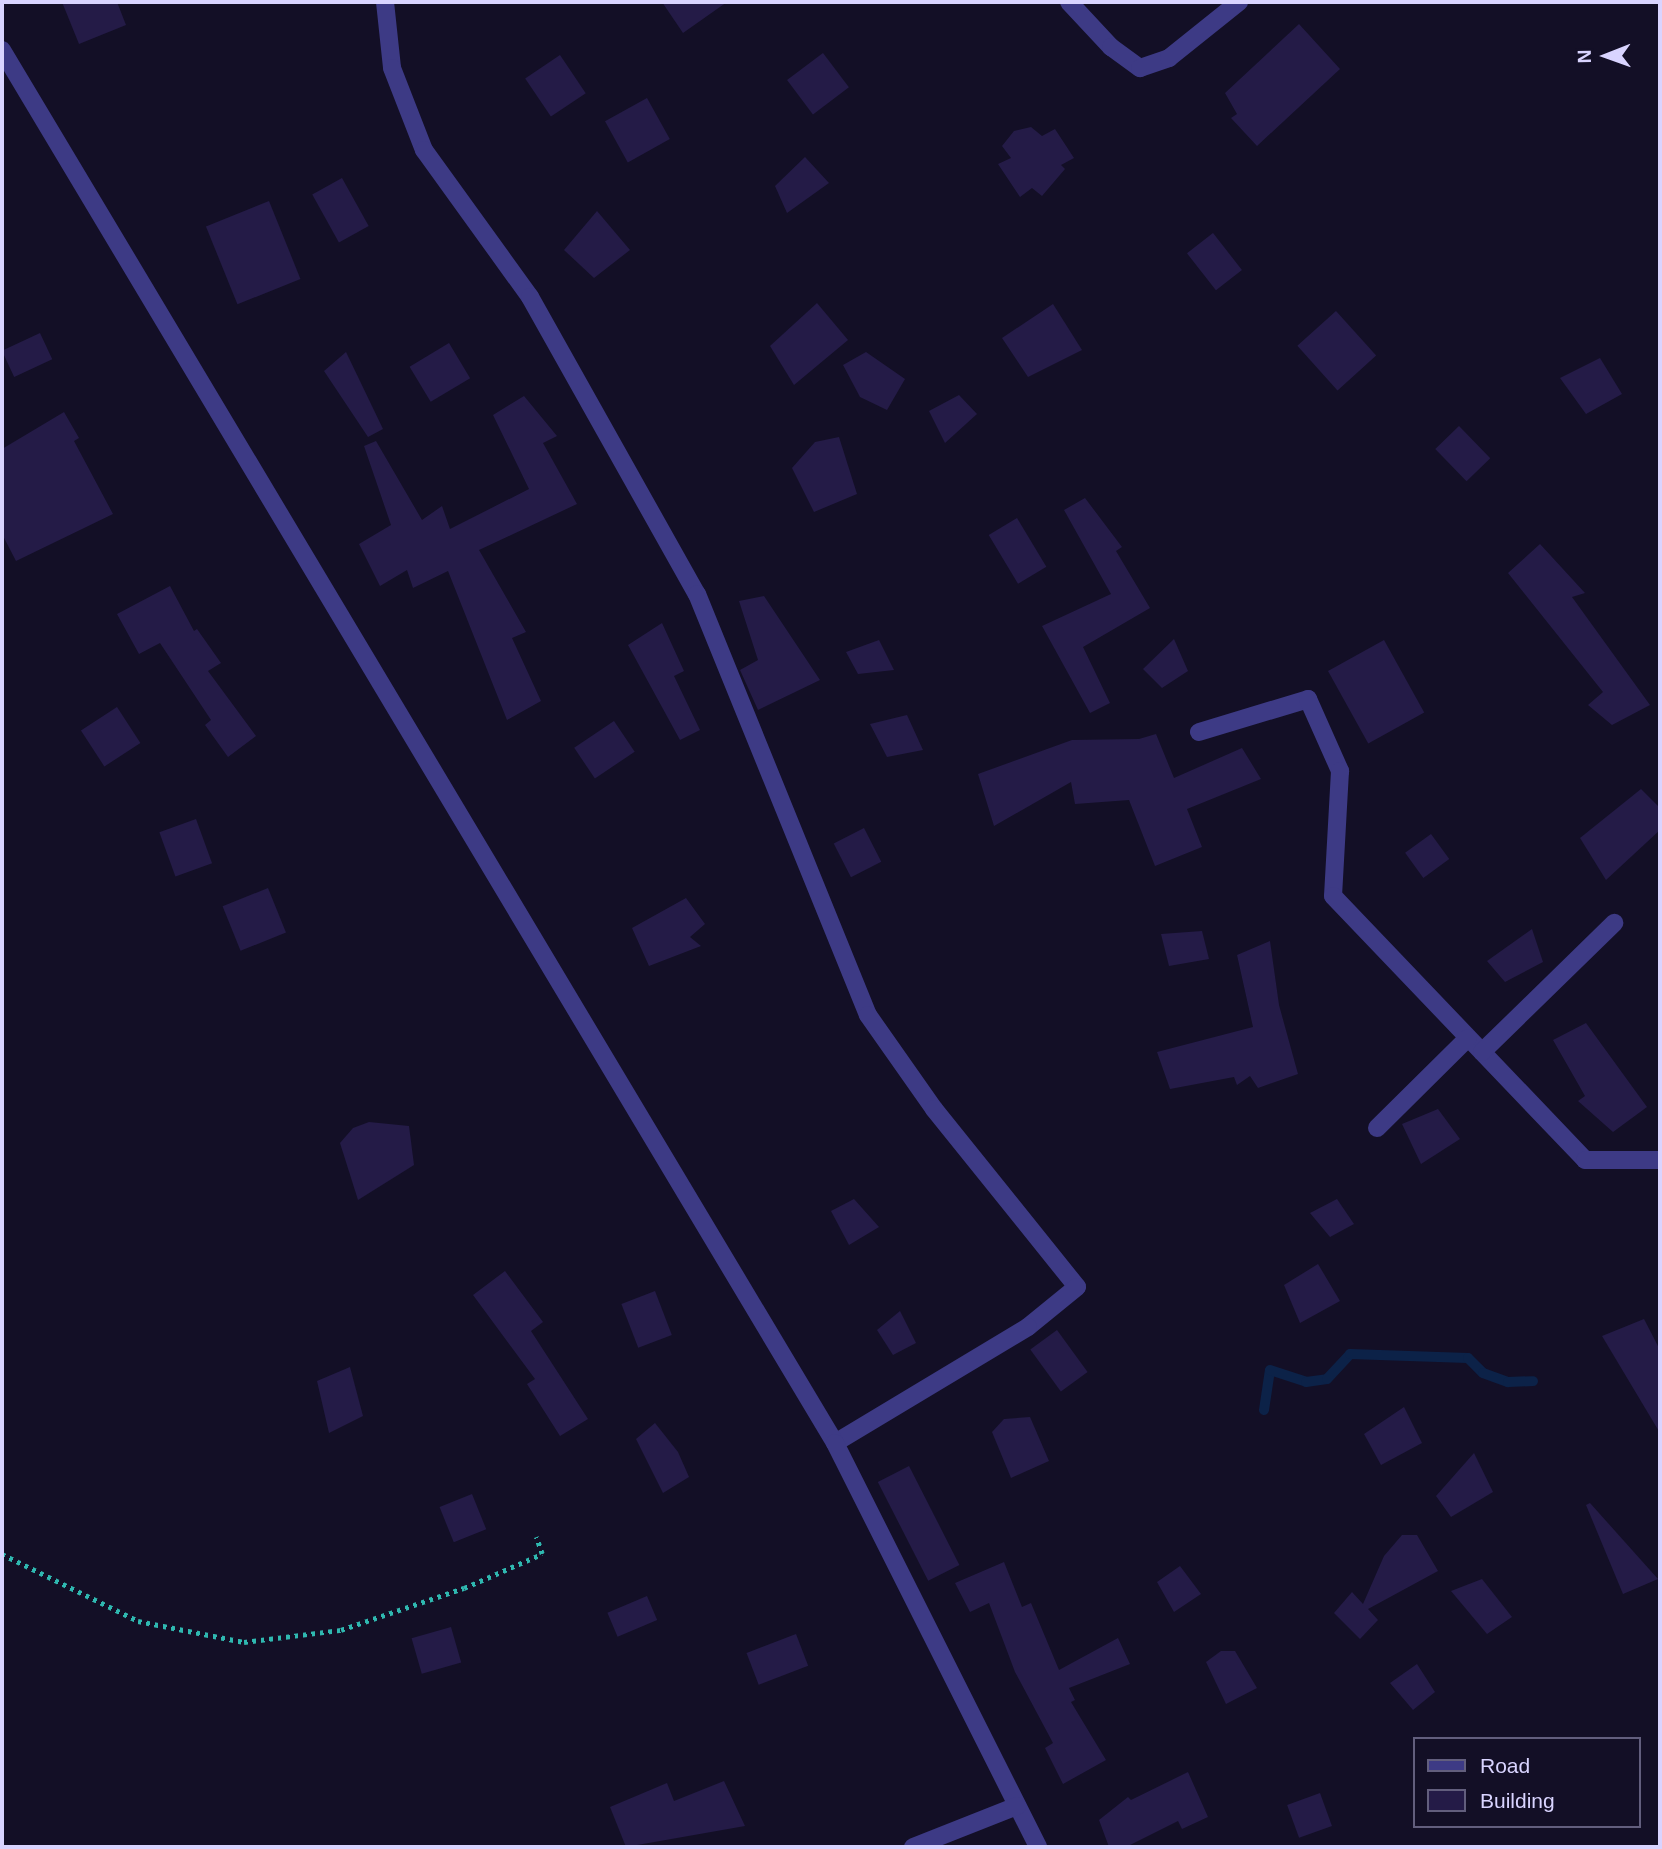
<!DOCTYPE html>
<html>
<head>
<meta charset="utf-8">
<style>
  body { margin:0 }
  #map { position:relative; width:1662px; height:1849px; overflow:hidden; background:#130f26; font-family:Helvetica,sans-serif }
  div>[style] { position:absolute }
  .stream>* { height:10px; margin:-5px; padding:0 5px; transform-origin:5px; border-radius:5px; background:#0c2248 }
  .building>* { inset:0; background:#241b47; transform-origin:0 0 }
  .path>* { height:4.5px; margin-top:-2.25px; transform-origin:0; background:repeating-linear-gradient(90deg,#2fb8b0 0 3.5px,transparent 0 8.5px) }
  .minor>* { height:18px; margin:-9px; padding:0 9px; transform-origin:9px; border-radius:9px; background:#3d3a85 }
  span { translate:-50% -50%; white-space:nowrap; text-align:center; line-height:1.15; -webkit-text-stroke:6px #130f26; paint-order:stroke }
  .frame { position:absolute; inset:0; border:4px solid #d9d4ff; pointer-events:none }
  .legend { position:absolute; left:1413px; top:1737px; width:228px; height:91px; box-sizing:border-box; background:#130f26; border:2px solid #625e7d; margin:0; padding:9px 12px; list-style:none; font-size:21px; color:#d9d4ff }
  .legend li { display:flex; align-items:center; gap:14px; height:35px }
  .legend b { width:35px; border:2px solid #625e7d }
  .north { position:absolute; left:1571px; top:21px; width:70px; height:70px; -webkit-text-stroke:5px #130f26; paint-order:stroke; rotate:269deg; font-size:19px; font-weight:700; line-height:28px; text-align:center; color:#d9d4ff }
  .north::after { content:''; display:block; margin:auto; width:24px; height:32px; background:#d9d4ff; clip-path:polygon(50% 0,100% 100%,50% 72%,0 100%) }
</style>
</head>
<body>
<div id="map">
  <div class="stream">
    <i style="left:1264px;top:1410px;width:40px;rotate:-81.5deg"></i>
    <i style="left:1270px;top:1370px;width:38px;rotate:18deg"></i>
    <i style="left:1306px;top:1382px;width:21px;rotate:-8deg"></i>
    <i style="left:1327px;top:1379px;width:34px;rotate:-47deg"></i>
    <i style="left:1350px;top:1354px;width:118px;rotate:1.9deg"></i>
    <i style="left:1468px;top:1358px;width:21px;rotate:45deg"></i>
    <i style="left:1483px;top:1373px;width:27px;rotate:20deg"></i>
    <i style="left:1508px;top:1382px;width:25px;rotate:-2deg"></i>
  </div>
  <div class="building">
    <i style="clip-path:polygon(62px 2px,117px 2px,126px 25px,79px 44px)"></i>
    <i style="clip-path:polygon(662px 2px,727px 2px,683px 33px)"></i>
    <i style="clip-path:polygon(1299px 24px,1340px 69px,1257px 146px,1231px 118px,1237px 114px,1225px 93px)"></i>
    <i style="left:823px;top:53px;width:43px;height:45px;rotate:53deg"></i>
    <i style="left:560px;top:55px;width:46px;height:42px;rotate:56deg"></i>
    <i style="left:647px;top:98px;width:47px;height:48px;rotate:61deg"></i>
    <i style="clip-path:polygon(1031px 127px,1042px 136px,1055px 129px,1074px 158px,1061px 165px,1065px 169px,1042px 196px,1032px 188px,1020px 197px,998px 164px,1011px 158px,1002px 146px,1014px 131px)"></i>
    <i style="clip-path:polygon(805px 157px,829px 183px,787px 213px,775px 186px)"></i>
    <i style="left:342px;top:178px;width:55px;height:34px;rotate:61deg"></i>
    <i style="left:269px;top:201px;width:84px;height:68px;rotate:68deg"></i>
    <i style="clip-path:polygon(597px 211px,630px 250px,594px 278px,564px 250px)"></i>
    <i style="left:1213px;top:233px;width:47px;height:33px;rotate:52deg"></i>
    <i style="clip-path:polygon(817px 303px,848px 340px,794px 385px,770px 346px)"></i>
    <i style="clip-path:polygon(1053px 304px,1082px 350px,1028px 377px,1002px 338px)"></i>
    <i style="left:1336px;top:311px;width:60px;height:52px;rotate:48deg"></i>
    <i style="left:40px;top:333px;width:29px;height:42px;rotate:65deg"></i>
    <i style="left:449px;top:343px;width:41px;height:46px;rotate:59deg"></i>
    <i style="clip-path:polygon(346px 352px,383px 429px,368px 437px,324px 371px)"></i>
    <i style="clip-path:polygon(866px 352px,905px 379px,887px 410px,860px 397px,843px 365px)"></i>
    <i style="clip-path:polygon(1600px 358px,1622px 394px,1586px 414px,1560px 378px)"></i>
    <i style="clip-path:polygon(959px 395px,977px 414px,945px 443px,929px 411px)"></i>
    <i style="clip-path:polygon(524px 396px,557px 436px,543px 443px,577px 504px,479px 550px,526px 632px,512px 638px,541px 701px,507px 720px,448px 571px,413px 588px,407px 570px,380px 586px,359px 544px,391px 525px,364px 446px,376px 441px,422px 520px,442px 506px,450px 529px,529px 489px,493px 415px)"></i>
    <i style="clip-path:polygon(64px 412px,79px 438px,74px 441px,113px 514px,16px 561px,2px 534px,2px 449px)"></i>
    <i style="left:1459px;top:426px;width:45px;height:33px;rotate:46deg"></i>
    <i style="clip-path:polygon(839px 437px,857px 494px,814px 512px,792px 468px,815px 442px)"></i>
    <i style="clip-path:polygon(1085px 498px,1122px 547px,1116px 551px,1150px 608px,1083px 647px,1110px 703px,1090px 713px,1042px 626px,1111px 594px,1064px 510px)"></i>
    <i style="left:1017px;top:518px;width:57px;height:33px;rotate:59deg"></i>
    <i style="clip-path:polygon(1540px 544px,1585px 593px,1572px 597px,1650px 705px,1612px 725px,1588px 705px,1603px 692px,1508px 573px)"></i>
    <i style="clip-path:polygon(170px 586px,194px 631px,197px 629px,221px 663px,208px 671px,256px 736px,228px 757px,205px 725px,211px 720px,160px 643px,139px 654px,117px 614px)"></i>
    <i style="clip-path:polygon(764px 596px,820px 680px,758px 710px,740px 670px,758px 660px,739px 601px)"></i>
    <i style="clip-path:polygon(662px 623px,684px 671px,674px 676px,700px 730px,680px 740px,628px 645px)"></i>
    <i style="clip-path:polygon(1174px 639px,1188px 671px,1162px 688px,1143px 669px)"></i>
    <i style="clip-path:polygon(879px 640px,894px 670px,858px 674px,846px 652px)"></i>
    <i style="left:1384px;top:640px;width:83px;height:64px;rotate:61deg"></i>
    <i style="left:117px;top:707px;width:43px;height:43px;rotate:57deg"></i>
    <i style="clip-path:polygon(907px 715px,923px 750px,887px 757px,870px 724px)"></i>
    <i style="left:614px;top:721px;width:37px;height:48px;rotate:56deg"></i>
    <i style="clip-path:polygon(1156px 734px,1174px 778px,1242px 748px,1261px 779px,1187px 809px,1202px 847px,1155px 866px,1129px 800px,1075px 804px,1071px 782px,994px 826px,978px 774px,1072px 740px,1139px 739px)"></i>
    <i style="clip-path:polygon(1641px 789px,1660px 808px,1660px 830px,1606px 880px,1580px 838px)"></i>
    <i style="left:196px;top:819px;width:47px;height:39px;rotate:70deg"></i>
    <i style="left:864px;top:828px;width:38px;height:34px;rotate:63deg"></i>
    <i style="left:1431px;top:834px;width:31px;height:32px;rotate:54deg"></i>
    <i style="left:268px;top:888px;width:48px;height:49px;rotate:68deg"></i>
    <i style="clip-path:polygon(686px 898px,705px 924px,690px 937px,701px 946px,649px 966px,632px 928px)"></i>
    <i style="clip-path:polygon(1532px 929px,1543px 962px,1505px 982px,1487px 961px)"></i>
    <i style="clip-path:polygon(1202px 931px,1209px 959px,1169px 966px,1161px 934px)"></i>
    <i style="clip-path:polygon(1270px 941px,1279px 1005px,1298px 1074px,1258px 1088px,1250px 1076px,1237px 1085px,1234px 1077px,1170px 1089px,1157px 1052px,1253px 1027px,1237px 955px)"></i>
    <i style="clip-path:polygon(1586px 1023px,1647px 1107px,1613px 1132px,1578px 1101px,1585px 1096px,1553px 1040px)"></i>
    <i style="clip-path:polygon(1438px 1109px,1460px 1139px,1421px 1164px,1402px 1124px)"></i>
    <i style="clip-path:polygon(369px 1122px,409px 1126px,414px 1165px,358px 1200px,340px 1143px,353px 1128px)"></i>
    <i style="clip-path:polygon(854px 1199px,879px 1227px,849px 1245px,831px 1211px)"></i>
    <i style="clip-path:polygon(1337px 1199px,1354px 1224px,1330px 1237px,1310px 1213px)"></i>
    <i style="clip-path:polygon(1318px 1264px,1340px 1301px,1300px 1323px,1284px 1285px)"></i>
    <i style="clip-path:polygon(505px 1271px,543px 1322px,531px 1331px,588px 1419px,560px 1436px,527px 1384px,535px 1379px,473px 1295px)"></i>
    <i style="left:655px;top:1291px;width:47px;height:36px;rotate:69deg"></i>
    <i style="clip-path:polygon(900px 1311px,916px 1343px,893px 1355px,877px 1330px)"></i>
    <i style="clip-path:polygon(1644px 1319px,1660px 1350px,1660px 1433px,1602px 1336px)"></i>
    <i style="left:1057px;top:1330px;width:52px;height:33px;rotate:54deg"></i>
    <i style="clip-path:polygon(350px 1367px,363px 1416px,329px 1433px,317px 1381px)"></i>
    <i style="clip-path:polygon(1404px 1407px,1422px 1443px,1381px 1465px,1364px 1434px)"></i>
    <i style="clip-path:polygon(1030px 1417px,1049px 1461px,1011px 1478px,992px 1432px,1004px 1419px)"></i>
    <i style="clip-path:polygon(655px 1423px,678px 1452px,689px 1477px,663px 1493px,636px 1439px)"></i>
    <i style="clip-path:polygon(1474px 1453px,1493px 1492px,1451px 1517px,1436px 1496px)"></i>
    <i style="left:909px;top:1466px;width:111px;height:35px;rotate:63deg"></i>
    <i style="left:472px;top:1494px;width:38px;height:35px;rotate:68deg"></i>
    <i style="clip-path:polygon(1590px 1503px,1658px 1579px,1623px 1594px,1586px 1505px)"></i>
    <i style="clip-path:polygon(1402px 1535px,1417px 1535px,1438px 1571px,1368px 1609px,1378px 1620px,1360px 1639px,1334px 1613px,1352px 1592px,1363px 1604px,1384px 1556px)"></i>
    <i style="clip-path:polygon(1004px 1562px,1022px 1607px,1031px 1603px,1059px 1670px,1118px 1638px,1130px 1664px,1069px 1688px,1075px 1700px,1071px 1702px,1106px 1760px,1063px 1784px,1045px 1748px,1053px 1743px,1015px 1672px,989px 1603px,970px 1612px,955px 1583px)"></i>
    <i style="clip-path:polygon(1180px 1566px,1201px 1594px,1174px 1612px,1157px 1582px)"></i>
    <i style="clip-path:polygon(1482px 1579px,1512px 1617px,1487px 1634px,1451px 1591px)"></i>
    <i style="left:647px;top:1596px;width:26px;height:43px;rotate:67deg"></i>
    <i style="left:451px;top:1627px;width:37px;height:41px;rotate:74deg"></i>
    <i style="left:796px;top:1634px;width:34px;height:53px;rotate:69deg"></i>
    <i style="clip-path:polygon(1221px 1651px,1235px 1651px,1257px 1688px,1226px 1704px,1206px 1662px)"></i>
    <i style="clip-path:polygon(1417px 1664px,1435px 1692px,1413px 1710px,1390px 1683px)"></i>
    <i style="clip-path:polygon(1188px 1772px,1208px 1817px,1182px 1829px,1178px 1821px,1126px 1847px,1109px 1847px,1099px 1820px,1128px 1797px,1131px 1800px)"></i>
    <i style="clip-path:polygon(724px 1781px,745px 1826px,626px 1847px,610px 1807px,667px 1783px,674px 1801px)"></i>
    <i style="left:1320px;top:1793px;width:35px;height:35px;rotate:70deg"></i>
  </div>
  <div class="path">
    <i style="left:2px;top:1554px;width:152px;rotate:26.2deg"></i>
    <i style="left:138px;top:1621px;width:108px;rotate:11.2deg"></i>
    <i style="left:244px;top:1642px;width:98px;rotate:-7.1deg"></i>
    <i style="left:341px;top:1630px;width:130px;rotate:-18.9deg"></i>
    <i style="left:464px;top:1588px;width:85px;rotate:-23.6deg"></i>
    <i style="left:542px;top:1554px;width:18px;rotate:-109deg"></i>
  </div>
  <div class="minor">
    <i style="left:385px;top:2px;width:66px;rotate:83.9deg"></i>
    <i style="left:392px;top:68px;width:88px;rotate:68.7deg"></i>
    <i style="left:424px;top:150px;width:181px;rotate:54.2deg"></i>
    <i style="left:530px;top:297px;width:341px;rotate:60.7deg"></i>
    <i style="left:697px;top:594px;width:454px;rotate:67.9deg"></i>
    <i style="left:868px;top:1015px;width:115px;rotate:54.9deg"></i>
    <i style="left:934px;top:1109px;width:228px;rotate:51.2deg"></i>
    <i style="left:1077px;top:1287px;width:63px;rotate:140.8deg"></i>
    <i style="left:1028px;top:1327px;width:225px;rotate:149deg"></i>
    <i style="left:1069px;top:2px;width:62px;rotate:47deg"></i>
    <i style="left:1111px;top:47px;width:36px;rotate:36deg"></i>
    <i style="left:1140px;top:68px;width:31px;rotate:-19deg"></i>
    <i style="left:1169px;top:58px;width:90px;rotate:-38.7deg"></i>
    <i style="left:2px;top:50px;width:1623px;rotate:59.12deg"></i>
    <i style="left:835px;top:1443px;width:452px;rotate:63.3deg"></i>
    <i style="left:1199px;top:732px;width:114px;rotate:-16.8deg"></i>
    <i style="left:1308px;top:699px;width:79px;rotate:66deg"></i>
    <i style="left:1340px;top:771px;width:125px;rotate:93.2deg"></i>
    <i style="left:1333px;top:896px;width:365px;rotate:46.3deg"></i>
    <i style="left:1585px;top:1160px;width:75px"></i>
    <i style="left:1482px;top:1052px;width:185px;rotate:-44.3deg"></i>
    <i style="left:1377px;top:1128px;width:128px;rotate:-44.7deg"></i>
    <i style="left:913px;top:1847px;width:112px;rotate:-21.5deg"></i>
  </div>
  <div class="frame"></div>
  <ul class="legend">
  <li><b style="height:9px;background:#3d3a85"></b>Road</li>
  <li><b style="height:19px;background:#241b47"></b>Building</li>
  </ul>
  <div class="north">N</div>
</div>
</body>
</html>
